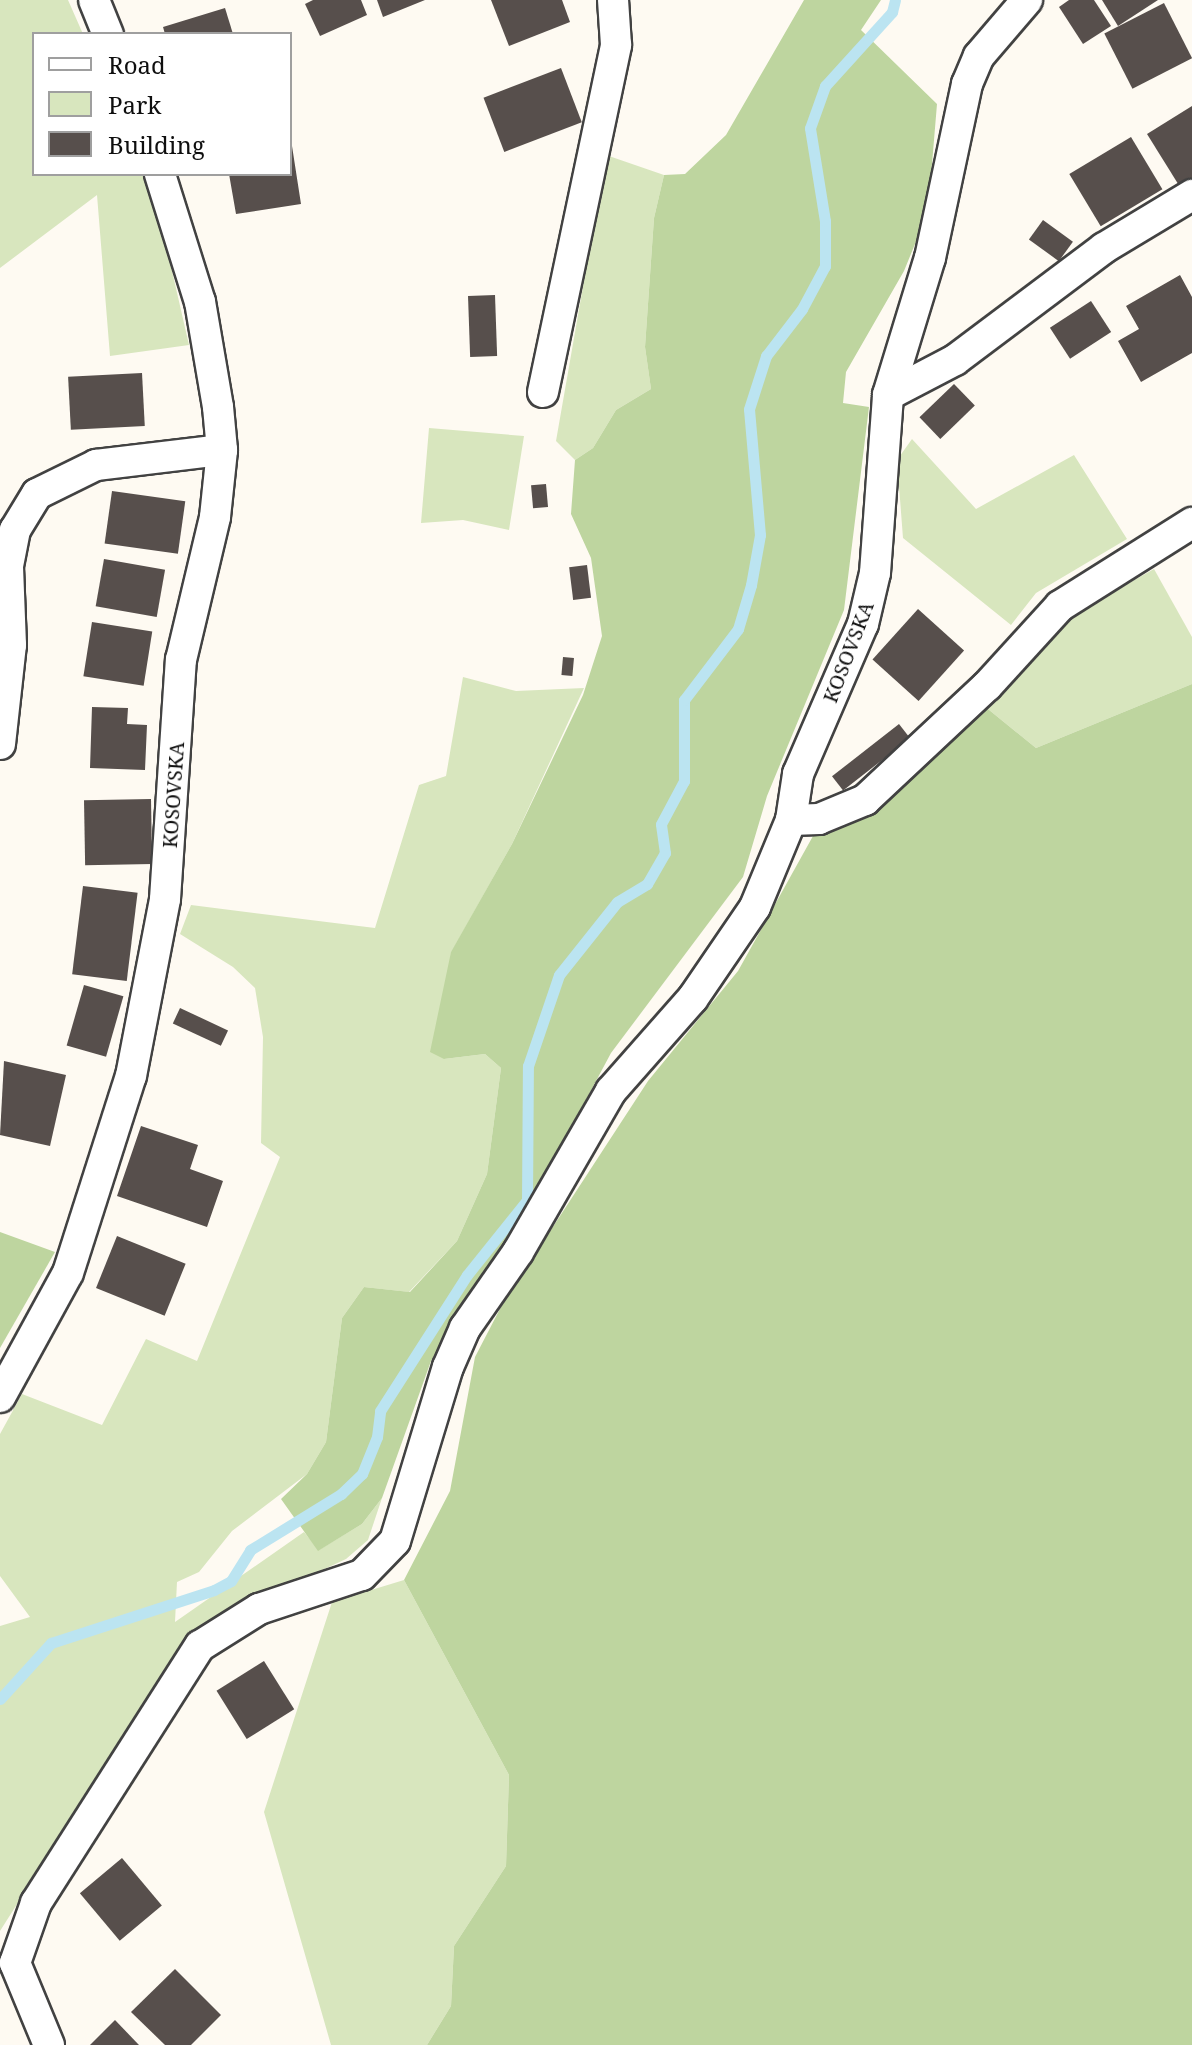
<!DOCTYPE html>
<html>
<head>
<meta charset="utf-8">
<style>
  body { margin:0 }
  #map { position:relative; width:1192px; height:2045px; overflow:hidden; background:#fefaf2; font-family:"Noto Serif",serif }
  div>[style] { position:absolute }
  .green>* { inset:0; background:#d8e6be }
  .forest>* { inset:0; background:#bed59f }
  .stream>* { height:11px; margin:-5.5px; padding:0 5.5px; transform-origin:5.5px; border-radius:5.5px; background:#bbe4f1 }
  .building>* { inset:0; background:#574f4c; transform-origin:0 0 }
  .roads { filter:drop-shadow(2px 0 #424242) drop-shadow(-2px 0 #424242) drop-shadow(0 2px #424242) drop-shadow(0 -2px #424242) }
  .minor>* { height:30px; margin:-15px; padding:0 15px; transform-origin:15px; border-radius:15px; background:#fff }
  span { translate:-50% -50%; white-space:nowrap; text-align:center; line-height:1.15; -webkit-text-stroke:8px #fff; paint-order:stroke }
  .street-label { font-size:20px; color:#0f0f0f }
  .legend { position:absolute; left:32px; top:32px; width:260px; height:144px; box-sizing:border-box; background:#fff; border:2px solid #9f9f9f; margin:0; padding:10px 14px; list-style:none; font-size:24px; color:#0f0f0f }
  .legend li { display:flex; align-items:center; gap:16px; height:40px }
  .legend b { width:40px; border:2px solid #9f9f9f }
</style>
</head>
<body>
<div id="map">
  <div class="green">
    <i style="clip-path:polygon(0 0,68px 0,83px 34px,34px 34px,34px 174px,143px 174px,164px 236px,189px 345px,110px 356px,97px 195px,0 268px)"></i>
    <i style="clip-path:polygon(606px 155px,664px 175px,654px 218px,645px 347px,651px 389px,616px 410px,593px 448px,575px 460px,556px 441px)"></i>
    <i style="clip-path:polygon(429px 428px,524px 436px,509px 530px,463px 520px,421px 523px)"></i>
    <i style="clip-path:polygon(912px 439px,976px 509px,1074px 455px,1127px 539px,1036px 593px,1011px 625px,903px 538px,897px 460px)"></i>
    <i style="clip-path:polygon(1154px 569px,1192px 637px,1192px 684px,1036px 748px,983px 705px,1063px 620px)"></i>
    <i style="clip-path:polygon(463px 677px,516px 691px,584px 688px,512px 844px,451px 953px,444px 1059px,485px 1054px,501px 1068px,487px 1174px,457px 1241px,409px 1292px,364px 1287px,342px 1318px,326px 1442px,307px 1474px,232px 1531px,199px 1572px,177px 1582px,175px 1622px,304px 1532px,319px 1550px,362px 1524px,382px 1498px,368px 1540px,346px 1559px,204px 1625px,181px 1646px,0 1931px,0 1626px,30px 1617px,0 1576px,0 1434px,22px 1394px,102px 1425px,146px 1339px,197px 1361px,280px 1157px,261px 1143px,263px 1037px,255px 988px,233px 967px,180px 934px,191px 905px,375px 928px,419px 785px,446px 776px)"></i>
    <i style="clip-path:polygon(404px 1580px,509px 1775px,506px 1866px,454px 1946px,451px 2006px,427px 2045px,331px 2045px,264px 1812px,332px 1602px)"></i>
  </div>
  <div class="forest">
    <i style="clip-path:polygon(804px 0,881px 0,861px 30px,937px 104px,928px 212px,904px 271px,846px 372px,843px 403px,869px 407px,844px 610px,767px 796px,743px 877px,611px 1053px,511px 1240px,473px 1291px,431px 1361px,382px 1498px,362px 1524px,318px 1551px,281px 1499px,307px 1474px,326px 1442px,342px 1318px,364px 1287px,410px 1292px,457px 1241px,487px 1174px,501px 1068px,485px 1054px,444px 1059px,430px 1052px,451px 952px,512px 844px,583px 695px,602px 636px,591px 558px,571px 514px,575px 460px,593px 448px,616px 410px,651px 389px,645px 347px,654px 218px,664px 175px,685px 174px,726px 135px)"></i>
    <i style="clip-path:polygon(1192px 684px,1192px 2045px,427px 2045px,451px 2006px,454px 1946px,506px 1866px,509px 1775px,404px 1580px,450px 1491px,475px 1357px,502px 1305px,648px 1081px,738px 971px,813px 836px,854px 820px,983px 705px,1036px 748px)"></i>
    <i style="clip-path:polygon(0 1232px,55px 1252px,0 1348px)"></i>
  </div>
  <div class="stream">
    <i style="left:0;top:1699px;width:76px;rotate:-47.7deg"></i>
    <i style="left:51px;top:1643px;width:171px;rotate:-18deg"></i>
    <i style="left:214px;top:1590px;width:19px;rotate:-28deg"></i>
    <i style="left:231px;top:1581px;width:36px;rotate:-58deg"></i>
    <i style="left:250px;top:1550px;width:107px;rotate:-31.6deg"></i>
    <i style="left:341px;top:1494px;width:29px;rotate:-44deg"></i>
    <i style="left:362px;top:1474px;width:40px;rotate:-68deg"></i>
    <i style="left:377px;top:1437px;width:26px;rotate:-83deg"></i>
    <i style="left:380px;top:1411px;width:161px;rotate:-57.4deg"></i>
    <i style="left:467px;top:1275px;width:96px;rotate:-51.3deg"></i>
    <i style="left:527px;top:1200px;width:134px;rotate:-89.6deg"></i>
    <i style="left:528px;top:1066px;width:96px;rotate:-71.2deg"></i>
    <i style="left:559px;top:975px;width:93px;rotate:-51.5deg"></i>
    <i style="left:617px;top:902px;width:35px;rotate:-31deg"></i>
    <i style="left:647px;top:884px;width:36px;rotate:-60deg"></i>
    <i style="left:665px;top:853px;width:29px;rotate:-98deg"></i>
    <i style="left:661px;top:824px;width:49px;rotate:-61.9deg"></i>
    <i style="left:684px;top:781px;width:81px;rotate:-90deg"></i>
    <i style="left:684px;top:700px;width:89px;rotate:-52.7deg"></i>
    <i style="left:738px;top:629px;width:46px;rotate:-73.5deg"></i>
    <i style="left:751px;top:585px;width:51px;rotate:-79.8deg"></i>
    <i style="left:760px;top:535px;width:126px;rotate:-95deg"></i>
    <i style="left:749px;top:409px;width:56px;rotate:-72.2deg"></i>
    <i style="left:766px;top:356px;width:59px;rotate:-52.5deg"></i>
    <i style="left:802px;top:309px;width:49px;rotate:-61.9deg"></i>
    <i style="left:825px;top:266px;width:45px;rotate:-90deg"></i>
    <i style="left:825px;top:221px;width:94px;rotate:-99.2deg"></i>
    <i style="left:810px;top:128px;width:45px;rotate:-70.3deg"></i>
    <i style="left:825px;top:86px;width:100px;rotate:-47.8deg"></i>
    <i style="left:892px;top:12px;width:12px;rotate:-76deg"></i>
  </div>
  <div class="building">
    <i style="clip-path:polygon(313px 0,361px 0,367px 15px,320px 36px,305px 4px)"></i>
    <i style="clip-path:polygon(377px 0,425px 0,383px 17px)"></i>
    <i style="clip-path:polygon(491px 0,562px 0,570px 22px,509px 46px)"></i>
    <i style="clip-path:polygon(1069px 0,1094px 0,1111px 26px,1083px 44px,1059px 7px)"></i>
    <i style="clip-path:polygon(1102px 0,1158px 0,1118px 26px)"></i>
    <i style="left:1164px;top:3px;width:62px;height:67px;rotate:63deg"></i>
    <i style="clip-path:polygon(225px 8px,233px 34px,165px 34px,163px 27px)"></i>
    <i style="left:561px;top:68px;width:58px;height:83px;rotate:69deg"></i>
    <i style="clip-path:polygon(1192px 106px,1192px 179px,1180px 187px,1147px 134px)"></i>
    <i style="left:1131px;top:137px;width:61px;height:72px;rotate:59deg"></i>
    <i style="clip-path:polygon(292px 146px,301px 204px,236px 214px,229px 174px,290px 174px)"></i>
    <i style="left:1043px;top:220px;width:37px;height:24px;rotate:36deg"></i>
    <i style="clip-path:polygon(1180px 275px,1192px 297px,1192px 353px,1141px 382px,1118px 341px,1139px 329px,1126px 306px)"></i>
    <i style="left:495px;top:295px;width:61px;height:27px;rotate:88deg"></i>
    <i style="left:1091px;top:301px;width:37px;height:49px;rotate:57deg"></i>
    <i style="left:142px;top:373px;width:53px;height:74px;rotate:87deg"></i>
    <i style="left:954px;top:384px;width:30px;height:48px;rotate:46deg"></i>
    <i style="left:546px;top:484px;width:23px;height:15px;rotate:85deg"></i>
    <i style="left:112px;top:491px;width:74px;height:53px;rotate:8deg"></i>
    <i style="left:104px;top:559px;width:62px;height:48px;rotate:10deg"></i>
    <i style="left:587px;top:565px;width:33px;height:18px;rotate:83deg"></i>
    <i style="left:918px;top:609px;width:62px;height:68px;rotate:42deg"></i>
    <i style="left:92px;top:622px;width:61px;height:55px;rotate:9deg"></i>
    <i style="left:563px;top:657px;width:11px;height:18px;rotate:5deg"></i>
    <i style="clip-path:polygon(92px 707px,128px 708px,127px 724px,147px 725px,145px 770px,90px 768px)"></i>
    <i style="left:899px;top:724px;width:18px;height:85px;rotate:52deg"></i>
    <i style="left:151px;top:799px;width:65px;height:67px;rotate:89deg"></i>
    <i style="left:83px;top:886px;width:55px;height:89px;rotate:7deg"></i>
    <i style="left:84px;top:985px;width:41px;height:63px;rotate:16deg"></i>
    <i style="left:180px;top:1008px;width:53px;height:17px;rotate:25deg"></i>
    <i style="clip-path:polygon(4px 1061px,66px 1075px,50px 1146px,0 1135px)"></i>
    <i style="clip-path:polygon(141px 1126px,198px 1145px,190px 1169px,223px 1181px,207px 1227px,117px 1196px)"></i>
    <i style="left:117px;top:1236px;width:74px;height:56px;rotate:22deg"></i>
    <i style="left:264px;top:1661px;width:57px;height:56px;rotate:58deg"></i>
    <i style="left:122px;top:1858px;width:62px;height:55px;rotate:50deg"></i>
    <i style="clip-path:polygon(175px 1969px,221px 2015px,191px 2045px,165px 2045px,131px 2012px)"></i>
    <i style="clip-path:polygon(115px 2020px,139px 2045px,90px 2045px)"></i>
  </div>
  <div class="roads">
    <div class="minor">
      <i style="left:94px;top:0;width:37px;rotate:68deg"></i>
      <i style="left:543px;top:392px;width:355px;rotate:-78.1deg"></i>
      <i style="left:616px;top:45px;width:45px;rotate:-93.8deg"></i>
      <i style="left:888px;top:395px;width:76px;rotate:-27.6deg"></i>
      <i style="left:955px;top:360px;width:186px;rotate:-36.9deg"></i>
      <i style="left:1104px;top:248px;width:103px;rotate:-31.1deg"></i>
      <i style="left:0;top:744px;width:100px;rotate:-83.7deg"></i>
      <i style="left:11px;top:645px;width:79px;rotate:-92.2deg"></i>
      <i style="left:8px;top:566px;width:37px;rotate:-79deg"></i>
      <i style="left:15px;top:530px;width:42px;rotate:-58.6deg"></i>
      <i style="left:37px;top:494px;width:66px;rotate:-26.2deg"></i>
      <i style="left:96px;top:465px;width:127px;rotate:-6.8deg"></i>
      <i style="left:791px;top:820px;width:28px;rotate:-2deg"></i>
      <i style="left:819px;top:819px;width:50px;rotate:-22.4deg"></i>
      <i style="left:865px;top:800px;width:167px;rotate:-43.1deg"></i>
      <i style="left:987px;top:686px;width:108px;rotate:-47.6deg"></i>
      <i style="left:1060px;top:606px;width:156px;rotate:-32.2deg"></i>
      <i style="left:0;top:1397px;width:141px;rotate:-61.3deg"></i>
      <i style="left:68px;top:1273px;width:207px;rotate:-72.3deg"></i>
      <i style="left:131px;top:1076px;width:180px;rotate:-79.1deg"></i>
      <i style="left:165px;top:899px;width:240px;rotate:-86.2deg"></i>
      <i style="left:181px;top:660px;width:147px;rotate:-76.6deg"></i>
      <i style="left:215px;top:517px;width:67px;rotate:-84deg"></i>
      <i style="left:222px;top:450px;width:43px;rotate:-95.3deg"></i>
      <i style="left:218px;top:407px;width:107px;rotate:-99.7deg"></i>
      <i style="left:200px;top:302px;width:134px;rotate:-107.4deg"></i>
      <i style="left:49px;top:2045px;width:89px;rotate:-112.5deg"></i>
      <i style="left:15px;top:1963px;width:64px;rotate:-70.7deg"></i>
      <i style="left:36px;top:1903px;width:305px;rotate:-57.5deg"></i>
      <i style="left:200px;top:1646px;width:70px;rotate:-32.1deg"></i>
      <i style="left:259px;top:1609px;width:108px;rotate:-18.3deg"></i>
      <i style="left:362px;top:1575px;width:47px;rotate:-45.9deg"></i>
      <i style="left:395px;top:1541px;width:182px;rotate:-73.1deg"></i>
      <i style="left:448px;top:1367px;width:43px;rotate:-66.4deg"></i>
      <i style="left:465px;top:1328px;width:93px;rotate:-55.1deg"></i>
      <i style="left:518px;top:1252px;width:186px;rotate:-60deg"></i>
      <i style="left:611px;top:1091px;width:124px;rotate:-48.6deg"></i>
      <i style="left:693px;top:998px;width:110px;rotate:-55.7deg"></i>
      <i style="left:755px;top:907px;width:94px;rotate:-67.5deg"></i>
      <i style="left:791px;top:820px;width:47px;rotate:-81.3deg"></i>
      <i style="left:798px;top:774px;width:163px;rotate:-66.6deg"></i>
      <i style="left:863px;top:624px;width:52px;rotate:-76.8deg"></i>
      <i style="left:875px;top:573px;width:178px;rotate:-85.8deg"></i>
      <i style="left:888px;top:395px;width:143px;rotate:-73deg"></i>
      <i style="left:930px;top:258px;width:178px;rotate:-78deg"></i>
      <i style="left:967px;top:84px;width:30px;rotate:-67deg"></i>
      <i style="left:979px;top:56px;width:74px;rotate:-49.4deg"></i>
    </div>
  </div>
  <div class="street-label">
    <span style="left:848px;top:652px;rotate:-69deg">KOSOVSKA</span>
    <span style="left:173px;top:795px;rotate:-86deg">KOSOVSKA</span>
  </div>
  <ul class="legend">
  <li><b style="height:10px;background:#fff"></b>Road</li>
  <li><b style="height:22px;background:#d8e6be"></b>Park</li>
  <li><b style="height:22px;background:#574f4c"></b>Building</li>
  </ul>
</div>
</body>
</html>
